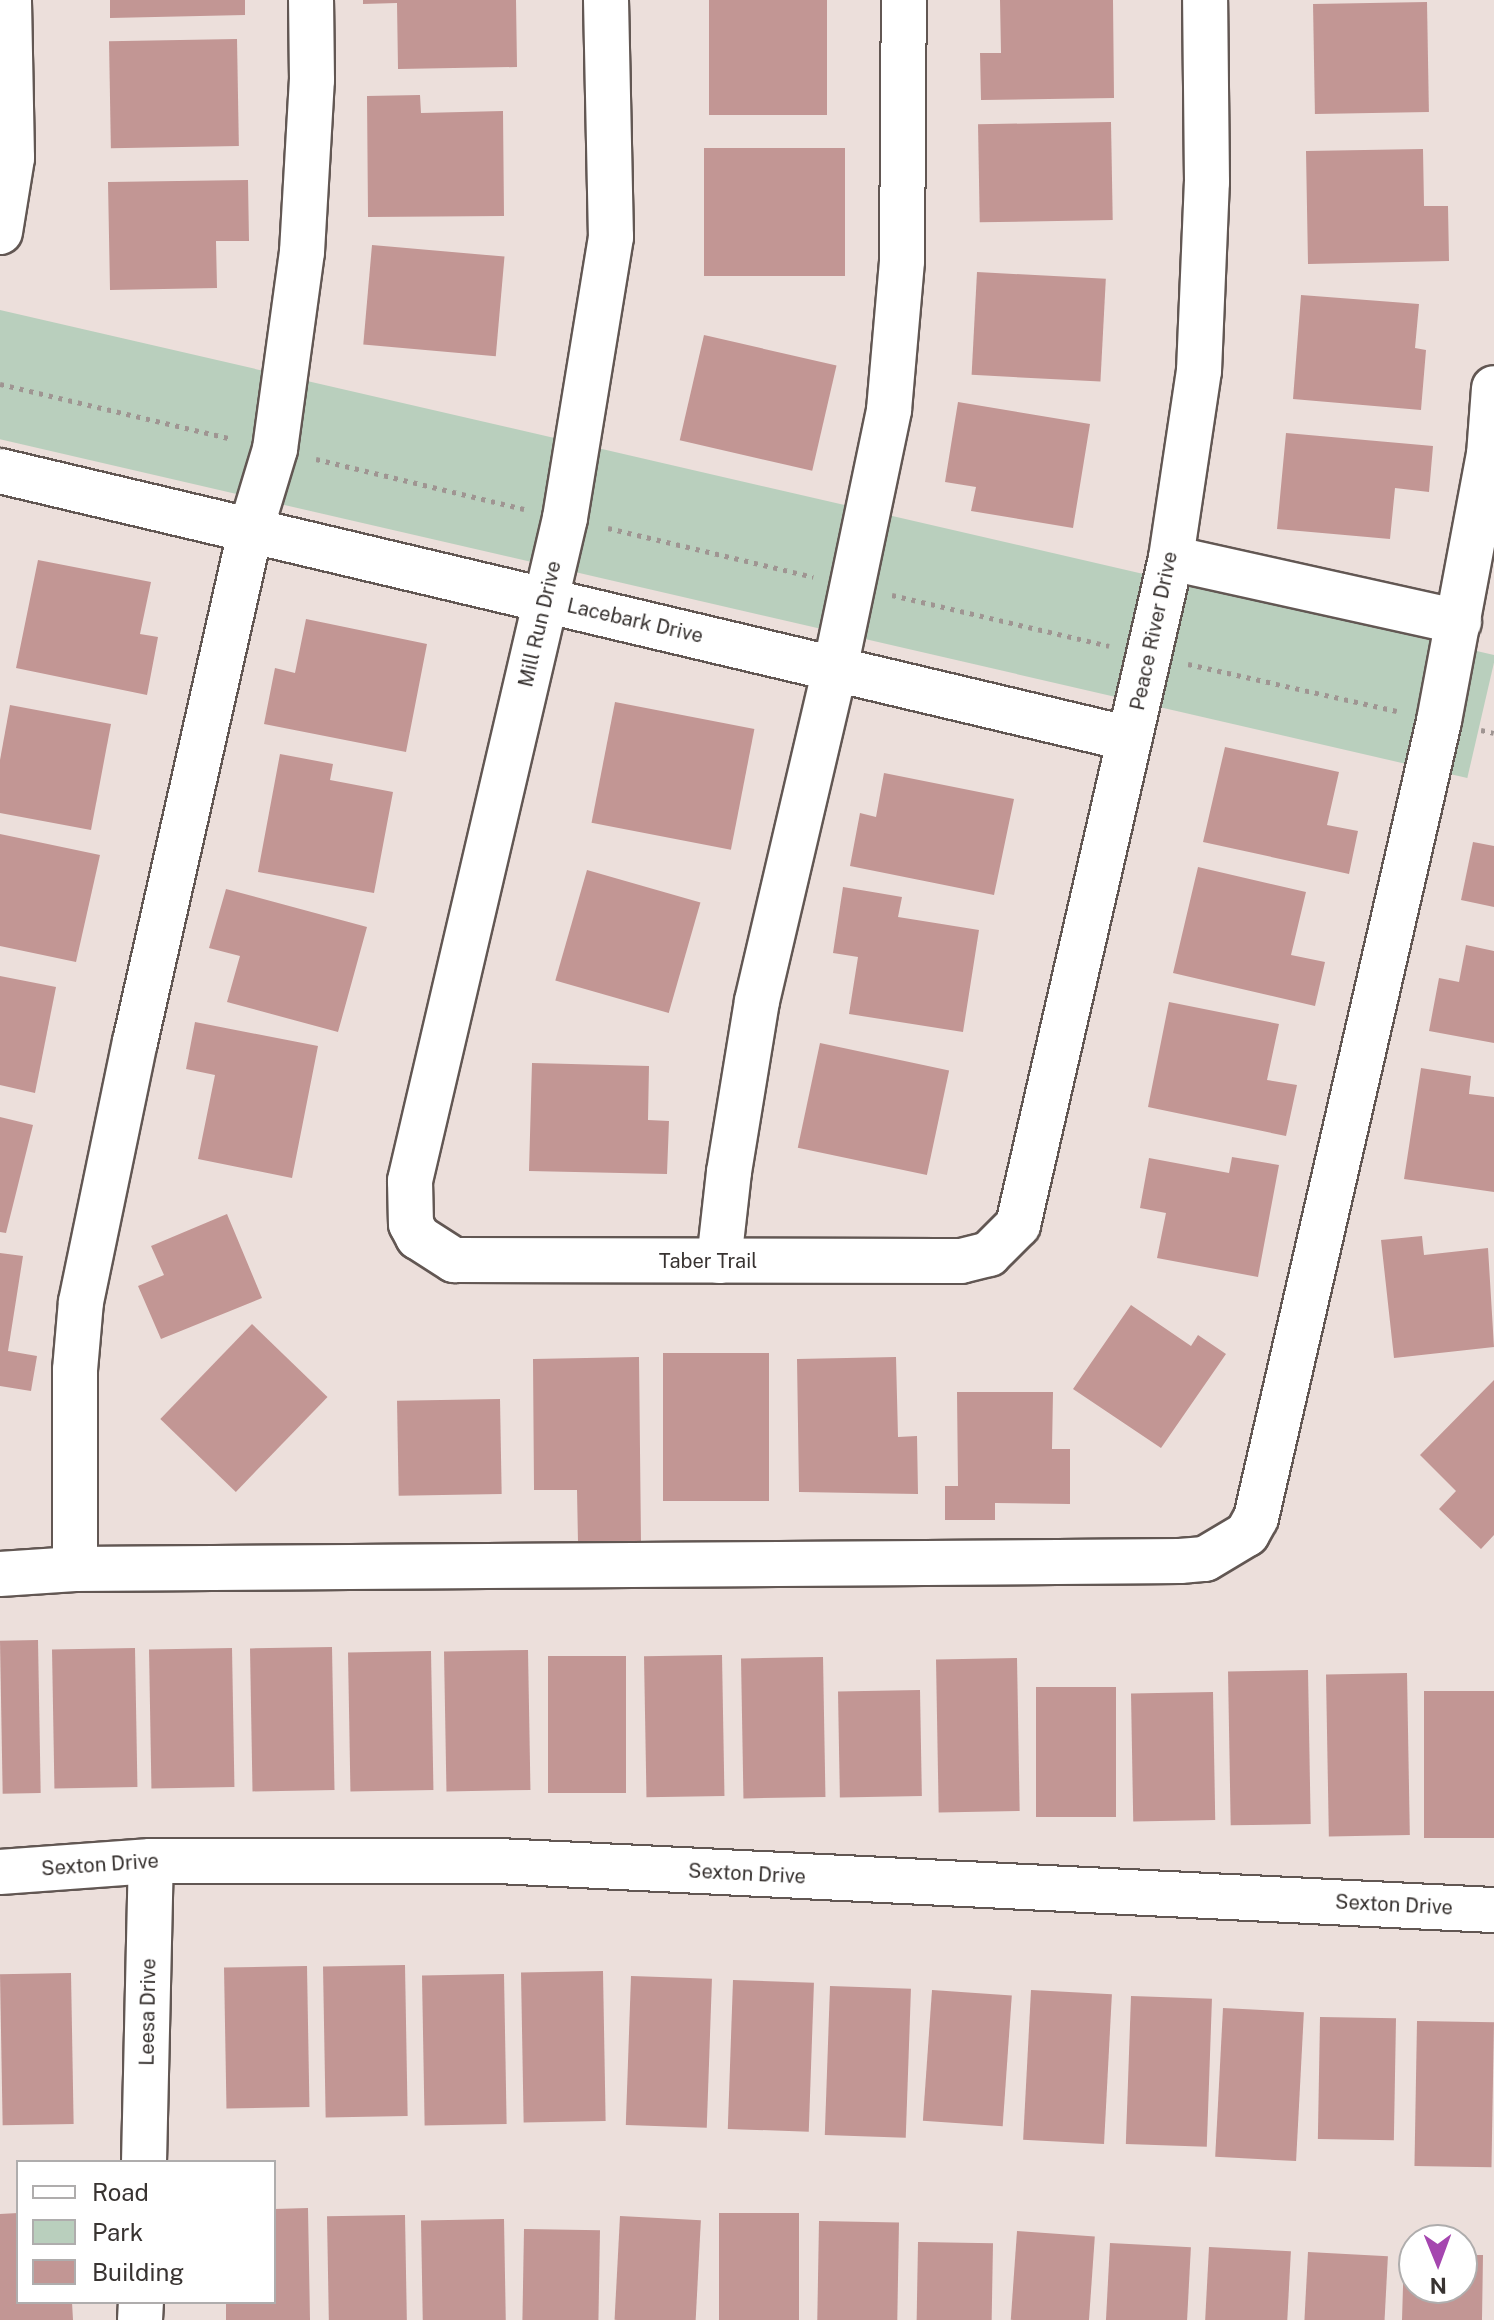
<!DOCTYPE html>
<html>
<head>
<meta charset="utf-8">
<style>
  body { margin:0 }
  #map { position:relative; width:1494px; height:2320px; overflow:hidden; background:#ecdfdb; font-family:"Public Sans",sans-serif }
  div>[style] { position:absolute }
  .green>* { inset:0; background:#b9cfbd; transform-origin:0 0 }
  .building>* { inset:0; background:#c29694; transform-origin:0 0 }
  .path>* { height:5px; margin-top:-2.5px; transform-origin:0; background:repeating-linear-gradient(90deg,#9f9592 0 4px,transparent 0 10px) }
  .roads { filter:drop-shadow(2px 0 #625753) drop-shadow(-2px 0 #625753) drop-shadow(0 2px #625753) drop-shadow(0 -2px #625753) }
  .minor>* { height:44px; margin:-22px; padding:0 22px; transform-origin:22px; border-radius:22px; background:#fff }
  span { translate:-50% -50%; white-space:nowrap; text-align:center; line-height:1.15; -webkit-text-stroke:6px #fff; paint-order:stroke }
  .street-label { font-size:20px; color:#383331 }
  .legend { position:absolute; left:16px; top:2160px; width:260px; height:144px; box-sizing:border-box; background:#fff; border:2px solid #afadad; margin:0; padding:10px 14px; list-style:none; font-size:24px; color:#383331 }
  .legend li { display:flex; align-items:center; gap:16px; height:40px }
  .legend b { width:40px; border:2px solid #afadad }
  .north { position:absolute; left:1398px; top:2224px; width:80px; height:80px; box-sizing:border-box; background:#fff; border:2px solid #afadad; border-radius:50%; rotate:179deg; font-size:22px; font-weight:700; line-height:32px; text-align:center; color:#383331 }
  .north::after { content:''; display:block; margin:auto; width:28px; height:36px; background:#a546af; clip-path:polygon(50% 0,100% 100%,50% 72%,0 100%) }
</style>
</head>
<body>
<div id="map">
  <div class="green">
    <i style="left:0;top:310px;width:1535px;height:126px;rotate:13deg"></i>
  </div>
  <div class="building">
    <i style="clip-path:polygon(110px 0,245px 0,245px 15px,110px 18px)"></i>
    <i style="clip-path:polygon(363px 0,516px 0,517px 67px,398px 69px,397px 3px,363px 4px)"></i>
    <i style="left:709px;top:0;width:118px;height:115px"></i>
    <i style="clip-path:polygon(1000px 0,1113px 0,1114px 98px,981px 100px,980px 53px,1001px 53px)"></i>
    <i style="left:1427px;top:2px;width:110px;height:114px;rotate:89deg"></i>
    <i style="left:237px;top:39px;width:107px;height:128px;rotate:89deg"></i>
    <i style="clip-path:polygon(420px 95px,421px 113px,503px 111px,504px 216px,368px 217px,367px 96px)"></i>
    <i style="left:1111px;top:122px;width:98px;height:133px;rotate:89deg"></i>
    <i style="left:845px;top:148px;width:128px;height:141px;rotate:90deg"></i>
    <i style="clip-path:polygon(1423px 149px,1424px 206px,1448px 206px,1449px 261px,1308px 264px,1306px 151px)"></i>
    <i style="clip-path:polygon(248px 180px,249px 241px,216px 241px,217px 288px,110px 290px,108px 182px)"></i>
    <i style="left:372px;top:245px;width:133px;height:100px;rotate:5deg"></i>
    <i style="left:977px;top:272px;width:129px;height:103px;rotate:3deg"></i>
    <i style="clip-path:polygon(1301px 295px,1419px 304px,1415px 348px,1426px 350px,1421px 410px,1293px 399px)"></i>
    <i style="left:704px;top:335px;width:136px;height:108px;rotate:13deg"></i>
    <i style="clip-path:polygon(958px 402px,1090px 424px,1073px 528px,971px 511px,976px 487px,945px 482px)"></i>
    <i style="clip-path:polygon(1286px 433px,1433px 446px,1429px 492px,1395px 488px,1390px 539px,1277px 529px)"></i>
    <i style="clip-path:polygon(38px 560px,151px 582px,140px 634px,158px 637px,147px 695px,16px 668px)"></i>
    <i style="clip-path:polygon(306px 619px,427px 644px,406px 752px,264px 724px,275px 668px,295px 673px)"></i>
    <i style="left:615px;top:702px;width:142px;height:123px;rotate:11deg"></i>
    <i style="clip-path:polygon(10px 705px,111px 724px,91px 830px,0 813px,0 760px)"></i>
    <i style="clip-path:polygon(1225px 747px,1339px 772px,1327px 825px,1358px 831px,1349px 874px,1203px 842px)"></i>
    <i style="clip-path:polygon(280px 754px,333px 764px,330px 780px,393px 792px,374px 893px,258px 872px)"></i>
    <i style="clip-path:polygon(884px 773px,1014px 799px,994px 895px,850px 866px,860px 813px,876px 817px)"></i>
    <i style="clip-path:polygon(0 834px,100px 855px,76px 962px,0 946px)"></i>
    <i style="clip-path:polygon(1473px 842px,1494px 846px,1494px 907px,1461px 900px)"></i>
    <i style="clip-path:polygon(1198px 867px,1306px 892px,1291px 955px,1325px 962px,1315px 1006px,1173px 973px)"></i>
    <i style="left:587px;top:870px;width:118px;height:115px;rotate:16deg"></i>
    <i style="clip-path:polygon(843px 887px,902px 897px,898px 917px,979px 930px,963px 1032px,849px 1014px,858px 957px,833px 953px)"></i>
    <i style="clip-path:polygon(226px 889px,367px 927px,338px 1032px,227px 1002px,240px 956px,209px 948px)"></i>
    <i style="clip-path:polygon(1466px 945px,1494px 951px,1494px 1043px,1429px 1031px,1439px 978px,1459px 982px)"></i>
    <i style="clip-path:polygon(0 976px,56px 987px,35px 1093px,0 1085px)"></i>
    <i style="clip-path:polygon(1169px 1002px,1279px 1024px,1267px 1080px,1297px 1085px,1286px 1136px,1148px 1107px)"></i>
    <i style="clip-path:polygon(195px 1022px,318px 1046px,292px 1178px,198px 1159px,215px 1075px,186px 1069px)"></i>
    <i style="left:820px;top:1043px;width:132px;height:107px;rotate:12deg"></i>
    <i style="clip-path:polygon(532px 1063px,649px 1066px,648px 1120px,669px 1121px,667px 1174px,529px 1171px)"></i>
    <i style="clip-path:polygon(1421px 1068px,1471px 1076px,1469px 1094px,1494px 1097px,1494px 1192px,1404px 1179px)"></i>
    <i style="clip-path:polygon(0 1117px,33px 1125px,6px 1233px,0 1232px)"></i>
    <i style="clip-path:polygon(1232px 1157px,1279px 1165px,1258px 1277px,1157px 1258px,1166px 1213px,1140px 1208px,1149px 1158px,1229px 1173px)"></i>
    <i style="clip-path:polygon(227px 1214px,262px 1298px,161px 1339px,138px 1286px,164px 1275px,151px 1246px)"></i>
    <i style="clip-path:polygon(1422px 1236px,1424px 1255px,1488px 1248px,1494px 1347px,1394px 1358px,1381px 1240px)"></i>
    <i style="clip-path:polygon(0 1253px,23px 1256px,8px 1351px,37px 1356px,31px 1391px,0 1386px)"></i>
    <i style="clip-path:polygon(1131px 1305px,1191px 1346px,1198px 1335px,1226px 1354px,1161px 1448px,1073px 1389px)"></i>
    <i style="left:252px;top:1324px;width:105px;height:132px;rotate:44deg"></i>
    <i style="left:663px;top:1353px;width:106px;height:148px"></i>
    <i style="clip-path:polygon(639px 1357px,641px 1542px,578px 1543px,577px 1490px,534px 1490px,533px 1359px)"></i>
    <i style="clip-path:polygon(896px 1357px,898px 1437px,917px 1436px,918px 1494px,799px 1492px,797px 1359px)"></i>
    <i style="clip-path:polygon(1494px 1380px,1494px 1535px,1481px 1549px,1439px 1509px,1456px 1491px,1420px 1455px)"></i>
    <i style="clip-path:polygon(957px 1392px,1053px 1392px,1052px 1449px,1070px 1449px,1070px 1504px,995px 1503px,995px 1520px,945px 1520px,945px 1486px,958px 1486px)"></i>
    <i style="left:500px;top:1399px;width:95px;height:103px;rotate:89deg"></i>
    <i style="left:38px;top:1640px;width:153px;height:38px;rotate:89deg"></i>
    <i style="left:332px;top:1647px;width:143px;height:82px;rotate:89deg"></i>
    <i style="left:135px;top:1648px;width:139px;height:83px;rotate:89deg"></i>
    <i style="left:232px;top:1648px;width:139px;height:83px;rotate:89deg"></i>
    <i style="left:528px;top:1650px;width:140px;height:84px;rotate:89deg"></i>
    <i style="left:431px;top:1651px;width:139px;height:83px;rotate:89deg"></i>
    <i style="left:722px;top:1655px;width:141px;height:78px;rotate:89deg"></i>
    <i style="left:548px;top:1656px;width:78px;height:137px"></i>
    <i style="left:823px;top:1657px;width:140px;height:82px;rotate:89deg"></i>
    <i style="left:1017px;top:1658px;width:153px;height:81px;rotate:89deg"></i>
    <i style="left:1308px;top:1670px;width:154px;height:80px;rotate:89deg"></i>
    <i style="left:1407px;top:1673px;width:162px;height:81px;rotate:89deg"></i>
    <i style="left:1116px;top:1687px;width:130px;height:80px;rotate:90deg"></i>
    <i style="left:920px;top:1690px;width:106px;height:82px;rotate:89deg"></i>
    <i style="left:1494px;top:1691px;width:147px;height:70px;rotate:90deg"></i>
    <i style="left:1213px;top:1692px;width:128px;height:82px;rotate:89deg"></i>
    <i style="left:405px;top:1965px;width:151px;height:82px;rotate:89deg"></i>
    <i style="left:307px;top:1966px;width:141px;height:83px;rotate:89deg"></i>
    <i style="left:603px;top:1971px;width:150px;height:82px;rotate:89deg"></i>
    <i style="left:71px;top:1973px;width:151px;height:71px;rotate:89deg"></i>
    <i style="left:504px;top:1974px;width:150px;height:82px;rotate:89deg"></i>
    <i style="left:631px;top:1976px;width:81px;height:149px;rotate:2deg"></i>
    <i style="left:733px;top:1980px;width:81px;height:149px;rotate:2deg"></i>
    <i style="left:830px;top:1986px;width:81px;height:149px;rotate:2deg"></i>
    <i style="left:932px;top:1990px;width:80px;height:131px;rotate:4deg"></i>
    <i style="left:1031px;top:1990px;width:81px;height:150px;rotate:3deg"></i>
    <i style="left:1131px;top:1996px;width:81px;height:148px;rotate:2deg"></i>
    <i style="left:1223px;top:2008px;width:81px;height:149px;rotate:3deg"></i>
    <i style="left:1320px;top:2017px;width:76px;height:122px;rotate:1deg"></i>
    <i style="left:1417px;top:2021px;width:77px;height:145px;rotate:1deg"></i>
    <i style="clip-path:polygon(308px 2208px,310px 2320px,226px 2320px,226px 2302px,274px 2302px,274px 2209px)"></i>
    <i style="clip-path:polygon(18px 2213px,18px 2302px,72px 2302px,73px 2320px,0 2320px,0 2214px)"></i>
    <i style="left:719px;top:2213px;width:80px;height:107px"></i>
    <i style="left:405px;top:2215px;width:105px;height:78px;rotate:89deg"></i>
    <i style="left:620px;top:2216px;width:81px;height:104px;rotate:3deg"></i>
    <i style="left:504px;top:2219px;width:101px;height:83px;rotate:89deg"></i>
    <i style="left:819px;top:2221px;width:80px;height:99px;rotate:1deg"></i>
    <i style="left:524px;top:2229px;width:76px;height:91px;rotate:1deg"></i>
    <i style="left:1017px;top:2231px;width:78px;height:89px;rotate:4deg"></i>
    <i style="left:918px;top:2242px;width:75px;height:78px;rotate:1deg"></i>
    <i style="left:1110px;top:2243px;width:81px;height:77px;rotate:3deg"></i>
    <i style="left:1209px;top:2247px;width:82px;height:73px;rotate:3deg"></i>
    <i style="left:1308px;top:2252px;width:80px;height:68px;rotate:3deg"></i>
    <i style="clip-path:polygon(1404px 2253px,1414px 2254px,1414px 2288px,1462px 2288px,1462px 2255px,1483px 2255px,1482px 2320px,1402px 2320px)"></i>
  </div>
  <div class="path">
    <i style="left:0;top:384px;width:239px;rotate:13.3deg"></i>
    <i style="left:316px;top:459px;width:214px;rotate:13.5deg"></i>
    <i style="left:608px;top:528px;width:211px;rotate:13.4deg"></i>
    <i style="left:892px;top:595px;width:223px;rotate:13.2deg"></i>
    <i style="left:1188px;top:664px;width:214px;rotate:12.7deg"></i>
    <i style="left:1481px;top:730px;width:13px;rotate:13deg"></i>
  </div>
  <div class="roads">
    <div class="minor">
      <i style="left:606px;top:0;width:237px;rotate:88.8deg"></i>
      <i style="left:611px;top:237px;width:285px;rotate:99.3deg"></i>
      <i style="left:565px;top:518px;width:681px;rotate:103.16deg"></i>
      <i style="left:410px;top:1181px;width:43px;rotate:88.7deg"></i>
      <i style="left:411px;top:1224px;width:15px;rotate:62deg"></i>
      <i style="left:418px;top:1237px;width:43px;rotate:32.6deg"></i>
      <i style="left:454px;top:1260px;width:507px;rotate:0.11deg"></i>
      <i style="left:961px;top:1261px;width:29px;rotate:-14deg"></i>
      <i style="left:989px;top:1254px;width:41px;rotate:-45deg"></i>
      <i style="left:1018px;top:1225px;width:684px;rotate:-77.08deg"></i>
      <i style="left:1171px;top:558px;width:189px;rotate:-81.5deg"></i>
      <i style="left:1199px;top:371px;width:189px;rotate:-87.6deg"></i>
      <i style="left:1207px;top:182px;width:182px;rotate:-90.6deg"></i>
      <i style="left:0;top:232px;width:75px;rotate:-80.8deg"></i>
      <i style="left:12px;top:158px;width:158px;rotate:-91.1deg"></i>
      <i style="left:0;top:471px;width:1161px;rotate:13.34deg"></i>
      <i style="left:1171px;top:558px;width:295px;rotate:12.5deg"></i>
      <i style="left:719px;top:1261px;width:90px;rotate:-83.6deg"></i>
      <i style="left:729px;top:1172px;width:173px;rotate:-80.7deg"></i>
      <i style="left:757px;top:1001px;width:341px;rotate:-76.8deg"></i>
      <i style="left:835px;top:669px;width:265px;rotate:-78.2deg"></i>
      <i style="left:889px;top:410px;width:150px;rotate:-85deg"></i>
      <i style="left:902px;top:261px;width:261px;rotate:-89.6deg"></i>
      <i style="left:75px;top:1569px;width:199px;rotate:-90deg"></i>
      <i style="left:75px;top:1370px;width:68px;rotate:-85deg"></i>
      <i style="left:81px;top:1302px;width:266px;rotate:-78.3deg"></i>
      <i style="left:135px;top:1042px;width:523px;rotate:-77.29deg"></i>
      <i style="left:250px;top:532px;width:87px;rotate:-73.2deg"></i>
      <i style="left:275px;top:449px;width:199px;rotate:-82.2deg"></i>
      <i style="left:302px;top:252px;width:172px;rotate:-86.7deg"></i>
      <i style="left:312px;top:80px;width:80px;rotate:-90.7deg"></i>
      <i style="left:0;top:1574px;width:75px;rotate:-3.8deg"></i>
      <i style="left:75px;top:1569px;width:1105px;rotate:-0.41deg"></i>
      <i style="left:1180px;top:1561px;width:25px;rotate:-5deg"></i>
      <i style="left:1205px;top:1559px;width:49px;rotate:-30.8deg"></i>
      <i style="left:1247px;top:1534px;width:18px;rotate:-61deg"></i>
      <i style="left:1256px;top:1518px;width:818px;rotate:-77.07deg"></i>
      <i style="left:1439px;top:721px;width:271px;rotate:-79.4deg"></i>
      <i style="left:1489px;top:455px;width:67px;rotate:-85.7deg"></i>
      <i style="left:0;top:1872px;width:151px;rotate:-4.2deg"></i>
      <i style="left:151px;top:1861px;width:347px"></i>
      <i style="left:498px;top:1861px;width:997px;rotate:2.82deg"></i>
      <i style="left:144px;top:2162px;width:301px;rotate:-88.7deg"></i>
      <i style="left:140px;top:2320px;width:18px;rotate:-87deg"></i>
    </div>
  </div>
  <div class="street-label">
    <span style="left:635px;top:621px;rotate:13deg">Lacebark Drive</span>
    <span style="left:540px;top:624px;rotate:-77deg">Mill Run Drive</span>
    <span style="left:1154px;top:631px;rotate:-78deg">Peace River Drive</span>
    <span style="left:708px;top:1261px">Taber Trail</span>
    <span style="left:100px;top:1865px;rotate:-4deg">Sexton Drive</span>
    <span style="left:747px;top:1874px;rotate:3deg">Sexton Drive</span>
    <span style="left:1394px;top:1905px;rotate:3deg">Sexton Drive</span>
    <span style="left:148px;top:2012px;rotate:-89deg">Leesa Drive</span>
  </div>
  <ul class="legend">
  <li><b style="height:10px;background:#fff"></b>Road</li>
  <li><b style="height:22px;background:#b9cfbd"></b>Park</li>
  <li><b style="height:22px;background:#c29694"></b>Building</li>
  </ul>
  <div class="north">N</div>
</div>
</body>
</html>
